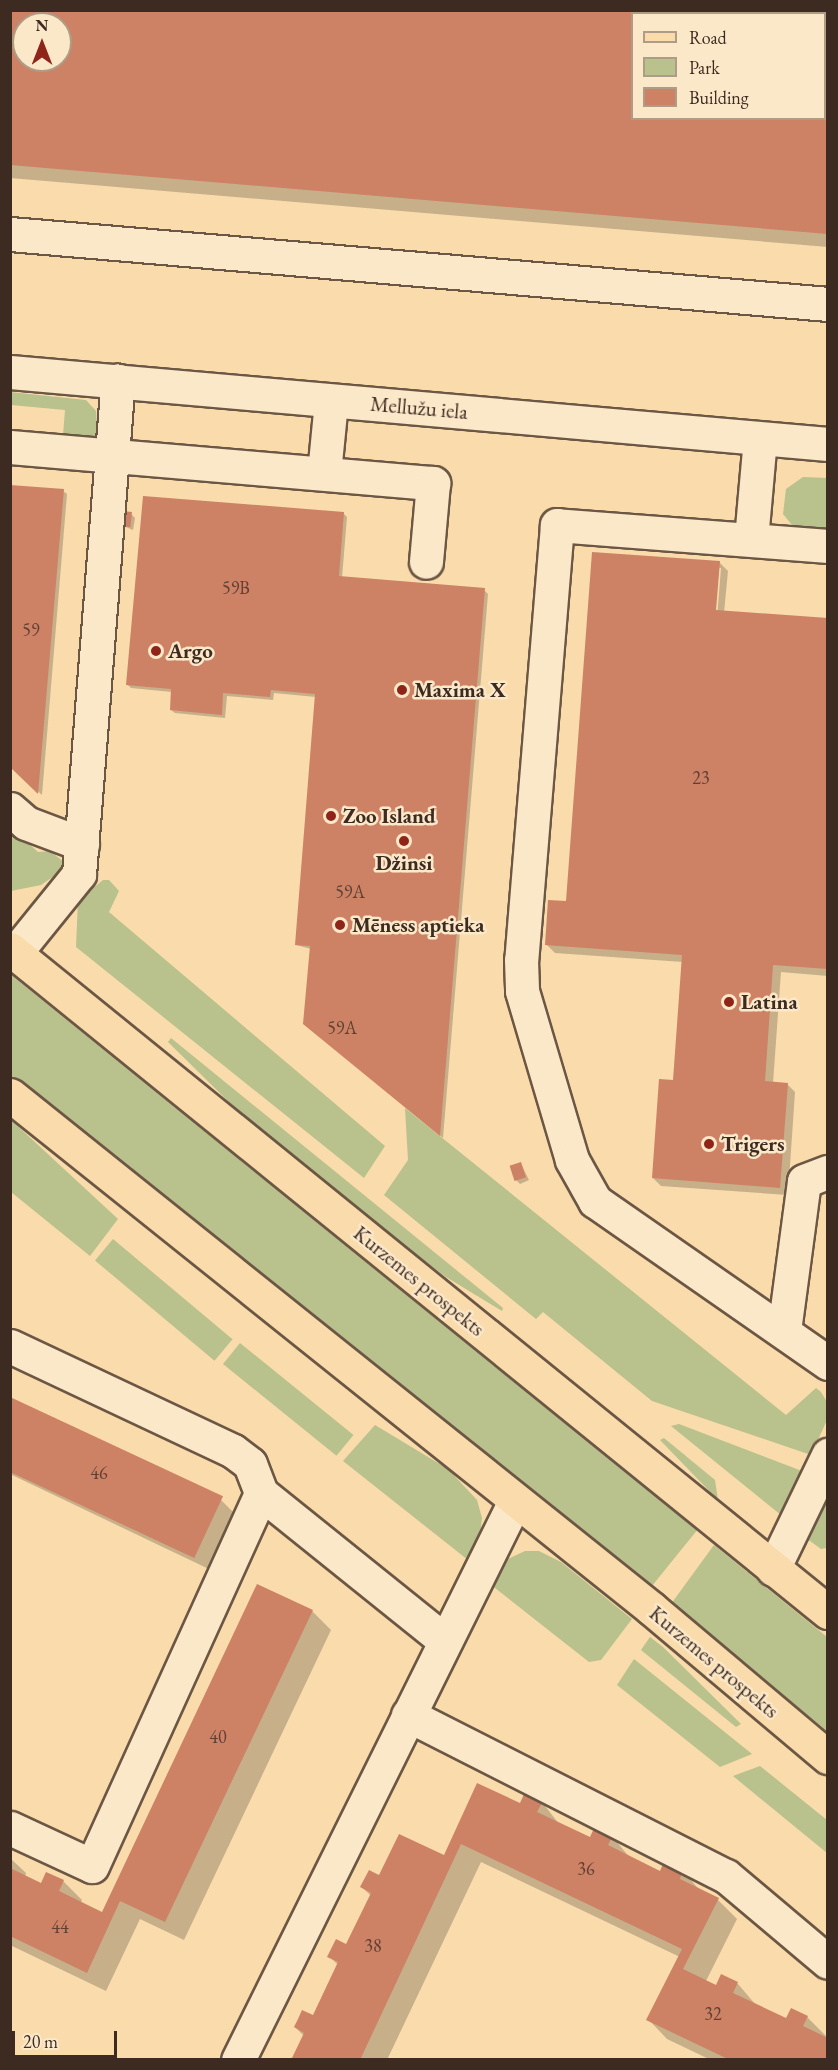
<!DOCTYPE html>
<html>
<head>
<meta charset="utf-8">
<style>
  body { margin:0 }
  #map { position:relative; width:838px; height:2070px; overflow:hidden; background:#f9dbac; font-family:"EB Garamond",serif }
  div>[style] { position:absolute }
  .green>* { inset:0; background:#b9c18d; transform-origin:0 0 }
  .shadow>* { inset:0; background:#0003 }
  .building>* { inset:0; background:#cd8165; transform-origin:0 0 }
  .roads { filter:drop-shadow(2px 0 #6c5744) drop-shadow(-2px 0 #6c5744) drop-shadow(0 2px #6c5744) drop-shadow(0 -2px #6c5744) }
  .minor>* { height:33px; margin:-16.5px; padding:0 16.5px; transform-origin:16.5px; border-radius:16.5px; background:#fbe8c9 }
  .major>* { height:33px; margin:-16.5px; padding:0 16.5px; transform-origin:16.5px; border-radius:16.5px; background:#f9dbac }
  .dots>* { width:16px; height:16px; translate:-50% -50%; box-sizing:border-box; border:3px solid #fbe8c9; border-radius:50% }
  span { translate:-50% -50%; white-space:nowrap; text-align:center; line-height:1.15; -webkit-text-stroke:5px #fbe8c9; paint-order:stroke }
  .number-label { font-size:18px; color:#614033 }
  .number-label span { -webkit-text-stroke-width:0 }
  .street-label { font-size:21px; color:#3d2b22 }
  .poi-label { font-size:21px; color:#3d2b22; font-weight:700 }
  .left { translate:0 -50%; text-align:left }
  .frame { position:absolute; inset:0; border:12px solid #3d2b22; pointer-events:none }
  .legend { position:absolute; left:631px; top:12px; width:195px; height:108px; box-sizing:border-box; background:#fbe8c9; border:2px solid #af9c86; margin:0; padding:8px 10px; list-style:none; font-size:18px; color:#3d2b22 }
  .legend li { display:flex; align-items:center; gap:12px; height:30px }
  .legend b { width:30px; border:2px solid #af9c86 }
  .north { position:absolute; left:12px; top:12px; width:60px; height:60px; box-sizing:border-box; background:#fbe8c9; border:2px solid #af9c86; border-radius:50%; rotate:0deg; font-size:16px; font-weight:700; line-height:24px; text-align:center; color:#3d2b22 }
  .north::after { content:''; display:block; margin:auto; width:21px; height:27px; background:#8f2418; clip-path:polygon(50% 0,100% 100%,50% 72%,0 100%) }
  .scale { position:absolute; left:12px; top:2031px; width:105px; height:27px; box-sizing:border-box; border:3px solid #3d2b22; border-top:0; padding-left:8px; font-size:18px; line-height:21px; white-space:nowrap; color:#3d2b22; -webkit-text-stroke:4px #fbe8c9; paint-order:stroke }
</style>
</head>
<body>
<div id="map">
  <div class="green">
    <i style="clip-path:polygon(10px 392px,86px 400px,96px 411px,98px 438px,93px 442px,63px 435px,65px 410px,11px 405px)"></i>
    <i style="clip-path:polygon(803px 477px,827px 478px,827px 529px,821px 531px,792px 525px,783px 514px,786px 489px)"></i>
    <i style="clip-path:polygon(11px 828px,38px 852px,50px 851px,64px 862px,64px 869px,41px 885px,11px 891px)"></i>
    <i style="clip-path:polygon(103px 880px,109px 880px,119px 891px,109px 912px,385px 1146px,364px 1178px,76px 947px,78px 901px)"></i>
    <i style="left:10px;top:974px;width:884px;height:97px;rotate:39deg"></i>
    <i style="clip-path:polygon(171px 1038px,503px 1308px,502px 1311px,446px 1277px,403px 1245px,233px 1106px,168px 1042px)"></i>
    <i style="clip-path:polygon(405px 1108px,786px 1415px,816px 1388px,821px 1392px,827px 1402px,827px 1420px,811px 1455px,652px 1401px,543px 1312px,536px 1319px,384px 1195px,408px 1160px)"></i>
    <i style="clip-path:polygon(10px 1119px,118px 1219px,90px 1256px,11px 1192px)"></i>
    <i style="left:113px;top:1239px;width:156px;height:28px;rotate:40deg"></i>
    <i style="left:240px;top:1343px;width:146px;height:27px;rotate:39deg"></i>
    <i style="clip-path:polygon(679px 1424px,802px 1471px,781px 1515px,671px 1426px)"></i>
    <i style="clip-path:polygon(375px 1425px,448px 1469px,477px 1500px,482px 1518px,480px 1535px,468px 1560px,343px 1461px)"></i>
    <i style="clip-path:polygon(664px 1438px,715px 1480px,718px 1500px,660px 1440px)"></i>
    <i style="clip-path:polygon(827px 1493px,827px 1548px,821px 1549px,806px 1538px)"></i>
    <i style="clip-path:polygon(714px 1545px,827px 1637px,827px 1731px,671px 1604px)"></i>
    <i style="clip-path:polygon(525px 1551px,539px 1551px,561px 1562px,632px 1619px,601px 1660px,589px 1662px,490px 1584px,508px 1559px)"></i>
    <i style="clip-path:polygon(650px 1637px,663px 1647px,741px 1724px,736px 1727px,641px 1650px)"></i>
    <i style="clip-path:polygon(634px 1659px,752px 1754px,720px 1767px,617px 1685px)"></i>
    <i style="clip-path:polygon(760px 1766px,827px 1820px,827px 1853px,733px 1776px)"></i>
  </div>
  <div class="shadow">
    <i style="clip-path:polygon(evenodd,10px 10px,828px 10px,828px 247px,10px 178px,10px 10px,632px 14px,824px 14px,824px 118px,632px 118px,632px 14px,10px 10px,24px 24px,60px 24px,60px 60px,24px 60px,24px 24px)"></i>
    <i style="clip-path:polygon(63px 491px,67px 494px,42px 795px,10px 766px)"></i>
    <i style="clip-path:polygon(343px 513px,347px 517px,342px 578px,484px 590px,488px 594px,443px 1138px,309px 1027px,311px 949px,296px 945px,316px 697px,274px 693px,273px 700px,227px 696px,225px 718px,175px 713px,171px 710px,172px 692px,131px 688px,127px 684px)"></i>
    <i style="clip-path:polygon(131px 514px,135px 518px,133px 530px,121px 525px)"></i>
    <i style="clip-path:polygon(evenodd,719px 562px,728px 571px,724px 613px,828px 620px,828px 976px,781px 972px,773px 1083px,787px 1084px,795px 1092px,788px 1195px,661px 1186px,653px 1178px,674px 1082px,683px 962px,555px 953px,547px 945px,719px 562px,718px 568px,721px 568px,717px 618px,714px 618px,718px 568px)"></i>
    <i style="clip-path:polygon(521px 1164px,529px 1180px,520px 1184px,516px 1180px)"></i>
    <i style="clip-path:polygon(10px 1398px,221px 1500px,240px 1519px,213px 1571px,10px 1474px)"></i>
    <i style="clip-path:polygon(312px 1611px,331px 1630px,184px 1940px,140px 1919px,106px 1991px,10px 1945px,10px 1858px,26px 1873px,25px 1877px,42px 1885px,63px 1881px,82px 1900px,81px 1903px,103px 1914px)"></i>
    <i style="clip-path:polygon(477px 1785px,520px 1805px,542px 1802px,559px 1824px,591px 1839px,612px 1836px,630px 1858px,660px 1872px,682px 1869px,700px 1891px,718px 1900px,737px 1919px,706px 1981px,717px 1987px,722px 1976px,738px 1984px,756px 2005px,787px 2020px,807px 2017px,826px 2036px,828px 2060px,711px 2060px,667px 2039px,648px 2019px,680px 1957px,481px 1862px,387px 2060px,293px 2060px,304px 2036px,295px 2027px,314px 2016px,338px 1965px,329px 1956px,347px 1946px,371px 1896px,362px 1887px,380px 1877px,445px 1857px)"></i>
  </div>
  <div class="building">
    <i style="clip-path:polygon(evenodd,10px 10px,828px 10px,828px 234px,10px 165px,10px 10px,632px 14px,824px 14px,824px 118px,632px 118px,632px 14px,10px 10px,24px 24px,60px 24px,60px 60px,24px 60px,24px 24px)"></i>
    <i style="clip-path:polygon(10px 485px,64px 489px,38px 794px,10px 767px)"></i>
    <i style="clip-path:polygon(143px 496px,344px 512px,339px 576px,485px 588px,440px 1136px,303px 1024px,310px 946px,295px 945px,315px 694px,271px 690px,270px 697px,223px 693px,222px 715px,170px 710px,171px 689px,126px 685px)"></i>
    <i style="left:122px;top:511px;width:10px;height:15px;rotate:6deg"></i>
    <i style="clip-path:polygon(592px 552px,720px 561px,716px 610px,828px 618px,828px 969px,773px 965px,765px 1081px,788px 1083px,780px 1188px,652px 1178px,659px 1079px,673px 1080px,682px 955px,545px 945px,548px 900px,566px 901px)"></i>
    <i style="left:521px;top:1162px;width:16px;height:12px;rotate:72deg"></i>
    <i style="left:10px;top:1397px;width:235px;height:68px;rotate:25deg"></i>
    <i style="clip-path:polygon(257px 1584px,313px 1610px,165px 1922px,120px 1901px,87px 1973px,10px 1936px,10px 1868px,41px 1883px,46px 1872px,64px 1880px,59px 1891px,102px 1912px)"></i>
    <i style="clip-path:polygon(477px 1783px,520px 1803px,525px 1792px,543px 1801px,537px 1812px,590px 1837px,595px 1826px,613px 1835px,608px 1845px,660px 1871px,665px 1859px,683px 1868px,680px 1879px,719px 1898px,683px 1969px,716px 1985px,721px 1974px,738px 1982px,733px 1993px,786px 2018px,791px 2008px,808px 2016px,803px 2026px,828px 2038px,828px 2060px,730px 2060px,646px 2020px,682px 1949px,461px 1844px,360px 2060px,291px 2060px,304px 2033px,294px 2027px,298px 2019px,302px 2010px,313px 2015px,338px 1962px,327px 1957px,336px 1939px,346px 1944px,371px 1893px,360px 1887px,369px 1870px,379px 1875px,399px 1834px,444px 1855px)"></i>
  </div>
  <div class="roads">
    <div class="minor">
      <i style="left:10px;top:234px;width:821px;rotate:4.89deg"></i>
      <i style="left:10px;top:372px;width:821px;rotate:5.03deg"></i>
      <i style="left:10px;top:447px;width:425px;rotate:4.9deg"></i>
      <i style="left:433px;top:483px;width:79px;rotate:95.1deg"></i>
      <i style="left:324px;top:473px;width:72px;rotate:-84.4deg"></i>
      <i style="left:751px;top:539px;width:100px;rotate:-84.9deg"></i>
      <i style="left:828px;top:546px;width:272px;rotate:-175.6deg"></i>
      <i style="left:557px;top:525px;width:436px;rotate:94.7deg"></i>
      <i style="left:521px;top:960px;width:31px;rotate:88deg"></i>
      <i style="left:522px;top:991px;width:176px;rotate:73.5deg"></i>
      <i style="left:572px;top:1160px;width:47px;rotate:60.7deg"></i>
      <i style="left:595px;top:1201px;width:284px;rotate:34.8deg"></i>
      <i style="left:10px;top:809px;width:21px;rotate:41deg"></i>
      <i style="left:26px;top:823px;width:60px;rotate:20.6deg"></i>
      <i style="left:15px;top:953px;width:102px;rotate:-51deg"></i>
      <i style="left:79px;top:874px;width:495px;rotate:-85.5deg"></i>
      <i style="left:784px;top:1331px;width:151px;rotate:-82.4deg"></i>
      <i style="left:804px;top:1181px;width:26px;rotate:-21deg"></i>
      <i style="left:10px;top:1346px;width:246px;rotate:25.2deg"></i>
      <i style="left:233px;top:1451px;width:21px;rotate:37deg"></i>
      <i style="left:250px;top:1464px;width:31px;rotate:69deg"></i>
      <i style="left:261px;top:1493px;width:236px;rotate:38.8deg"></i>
      <i style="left:773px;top:1569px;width:127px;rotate:-64.2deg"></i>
      <i style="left:408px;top:1715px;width:356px;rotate:26.9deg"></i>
      <i style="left:726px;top:1876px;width:133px;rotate:40.1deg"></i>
      <i style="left:10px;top:1828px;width:90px;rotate:24.9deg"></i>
      <i style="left:92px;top:1866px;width:409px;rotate:-65.6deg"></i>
      <i style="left:238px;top:2060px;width:624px;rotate:-63.64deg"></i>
    </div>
    <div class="major">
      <i style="left:10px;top:949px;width:1053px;rotate:39.03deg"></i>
      <i style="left:10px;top:1095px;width:822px;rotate:38.68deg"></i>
      <i style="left:652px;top:1609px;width:230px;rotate:40.1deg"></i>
    </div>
  </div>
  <div class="dots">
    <i style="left:156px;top:651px;background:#8f2418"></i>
    <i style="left:402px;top:690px;background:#8f2418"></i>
    <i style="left:331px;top:816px;background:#8f2418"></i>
    <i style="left:404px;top:841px;background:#8f2418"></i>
    <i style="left:340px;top:925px;background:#8f2418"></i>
    <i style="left:729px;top:1002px;background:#8f2418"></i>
    <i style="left:709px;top:1144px;background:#8f2418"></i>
  </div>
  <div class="number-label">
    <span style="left:236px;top:588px">59B</span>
    <span style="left:31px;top:630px">59</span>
    <span style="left:701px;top:778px">23</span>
    <span style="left:350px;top:892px">59A</span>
    <span style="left:342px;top:1028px">59A</span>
    <span style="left:99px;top:1473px">46</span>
    <span style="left:218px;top:1737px">40</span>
    <span style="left:586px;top:1869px">36</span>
    <span style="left:60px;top:1927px">44</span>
    <span style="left:373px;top:1946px">38</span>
    <span style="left:713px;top:2014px">32</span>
  </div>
  <div class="street-label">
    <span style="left:419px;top:408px;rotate:5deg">Mellužu iela</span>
    <span style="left:419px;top:1281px;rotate:39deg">Kurzemes prospekts</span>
    <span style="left:714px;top:1662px;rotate:40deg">Kurzemes prospekts</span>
  </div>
  <div class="poi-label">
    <span class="left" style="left:168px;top:651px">Argo</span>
    <span class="left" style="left:414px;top:690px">Maxima X</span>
    <span class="left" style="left:343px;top:816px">Zoo Island</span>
    <span style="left:404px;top:863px">Džinsi</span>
    <span class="left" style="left:352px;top:925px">Mēness aptieka</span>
    <span class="left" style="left:741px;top:1002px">Latina</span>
    <span class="left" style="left:721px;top:1144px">Trigers</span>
  </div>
  <div class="frame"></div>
  <ul class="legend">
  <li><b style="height:8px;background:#f9dbac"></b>Road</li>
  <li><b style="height:16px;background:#b9c18d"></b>Park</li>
  <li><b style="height:16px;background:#cd8165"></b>Building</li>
  </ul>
  <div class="north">N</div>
  <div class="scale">20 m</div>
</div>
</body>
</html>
